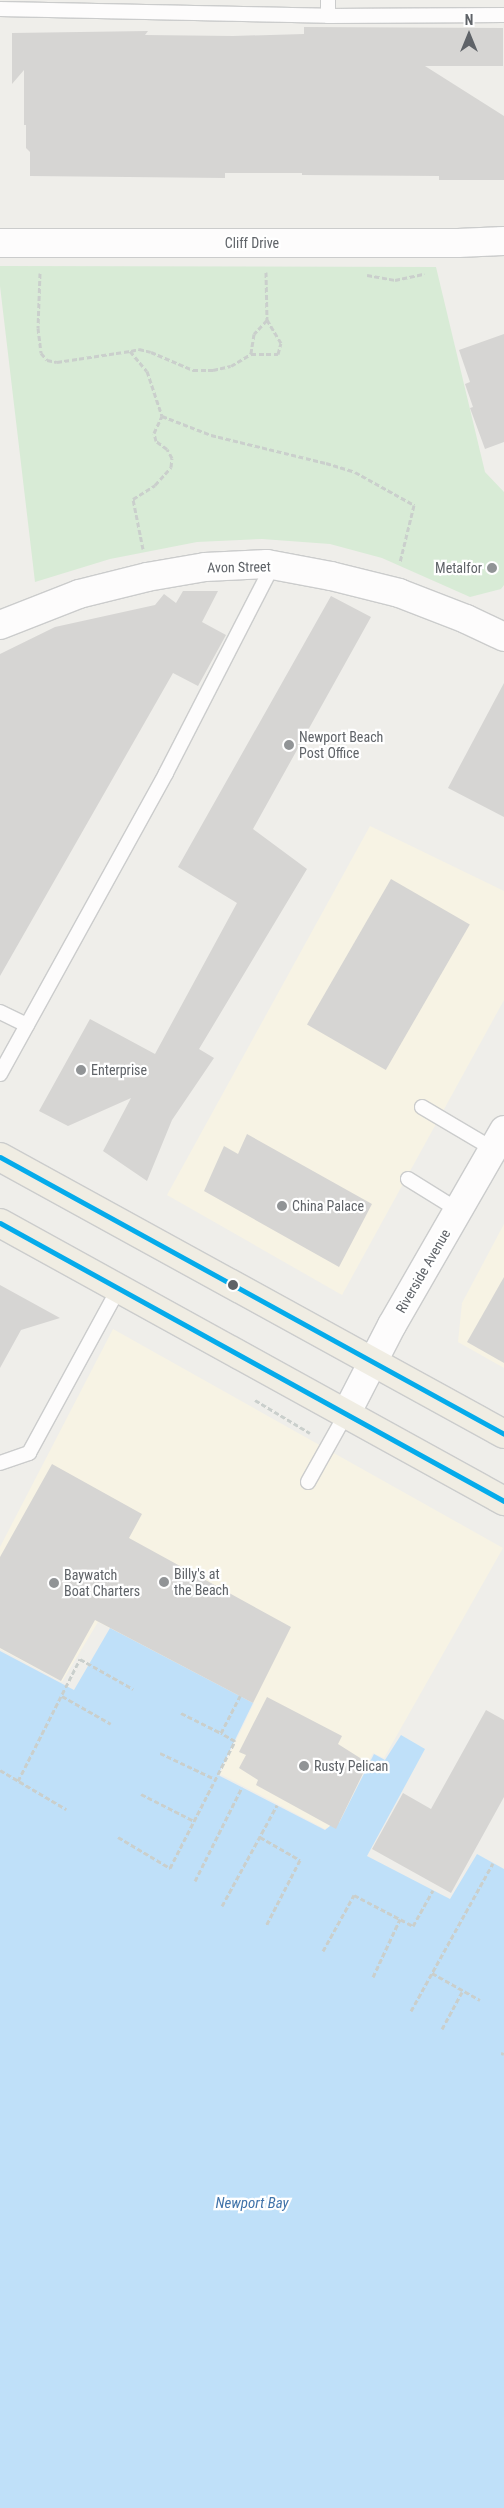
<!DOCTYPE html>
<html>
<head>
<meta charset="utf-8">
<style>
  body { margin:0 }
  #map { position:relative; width:504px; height:2508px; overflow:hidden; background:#efeeea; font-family:"Roboto Condensed",sans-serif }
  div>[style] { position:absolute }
  .commercial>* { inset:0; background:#f7f3e4 }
  .green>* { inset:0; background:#d8ebd6 }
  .water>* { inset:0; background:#bfe0f9 }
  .building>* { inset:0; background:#d6d5d3; transform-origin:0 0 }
  .path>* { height:3px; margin-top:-1.5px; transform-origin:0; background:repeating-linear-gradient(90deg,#cacfcc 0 5px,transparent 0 7.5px) }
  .roads { filter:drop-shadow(1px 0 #cbcccc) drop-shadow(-1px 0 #cbcccc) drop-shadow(0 1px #cbcccc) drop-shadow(0 -1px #cbcccc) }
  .lane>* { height:14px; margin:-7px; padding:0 7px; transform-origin:7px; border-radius:7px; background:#fdfcfc }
  .street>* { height:28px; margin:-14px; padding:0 14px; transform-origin:14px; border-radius:14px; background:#fdfcfc }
  .secondary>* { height:28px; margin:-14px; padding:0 14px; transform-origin:14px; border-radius:14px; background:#fdfcfc }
  .highway>* { height:28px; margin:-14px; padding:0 14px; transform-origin:14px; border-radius:14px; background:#f0ede3 }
  .bus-1>* { height:5px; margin:-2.5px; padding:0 2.5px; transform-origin:2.5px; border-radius:2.5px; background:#05abeb }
  .dots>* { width:14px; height:14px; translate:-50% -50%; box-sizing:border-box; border:2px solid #fff; border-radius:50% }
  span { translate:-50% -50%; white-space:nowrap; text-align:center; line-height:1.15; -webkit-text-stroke:4.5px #fff; paint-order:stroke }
  .street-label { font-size:14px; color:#5f6368 }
  .poi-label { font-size:14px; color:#5f6368 }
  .right { translate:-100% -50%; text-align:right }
  .left { translate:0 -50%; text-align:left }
  .water-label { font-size:15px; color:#4174aa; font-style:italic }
  .north { position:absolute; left:444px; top:10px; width:50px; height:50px; -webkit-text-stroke:4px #fff; paint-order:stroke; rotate:0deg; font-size:14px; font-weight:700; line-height:20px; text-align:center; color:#5f6368 }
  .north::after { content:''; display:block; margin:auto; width:18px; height:22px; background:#5f6368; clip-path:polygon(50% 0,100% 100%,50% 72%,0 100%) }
</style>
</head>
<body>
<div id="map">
  <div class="commercial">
    <i style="clip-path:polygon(370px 826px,504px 891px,504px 1000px,342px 1295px,167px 1195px)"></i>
    <i style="clip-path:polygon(504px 1224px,504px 1368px,458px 1342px,462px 1303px)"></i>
    <i style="clip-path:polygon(113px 1329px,503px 1548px,384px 1758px,373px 1753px,339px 1822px,325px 1829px,220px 1774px,254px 1703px,98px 1622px,62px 1682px,0 1649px,0 1547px)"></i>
  </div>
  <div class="green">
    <i style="clip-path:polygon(0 266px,436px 267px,485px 472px,504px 492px,504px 585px,501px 589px,470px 597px,382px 558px,330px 544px,262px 539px,197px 542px,110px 559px,35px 582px,0 286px)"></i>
  </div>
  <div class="water">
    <i style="clip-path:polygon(110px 1628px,253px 1703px,218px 1775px,325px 1830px,330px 1826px,332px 1820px,339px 1823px,374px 1754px,385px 1760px,401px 1735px,425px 1749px,367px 1856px,450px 1899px,477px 1854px,504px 1869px,504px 2508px,0 2508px,0 1651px,74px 1690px)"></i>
  </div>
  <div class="building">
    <i style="clip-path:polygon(304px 27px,503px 28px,503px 66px,425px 66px,504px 116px,504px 180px,439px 180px,439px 176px,302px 175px,302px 173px,225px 173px,225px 178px,30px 176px,30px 152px,26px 148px,26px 125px,24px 125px,24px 70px,12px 84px,12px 33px,148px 31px,145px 35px,233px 36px,304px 34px)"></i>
    <i style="clip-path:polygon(504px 334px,504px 442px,485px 449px,470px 408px,473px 407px,465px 384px,470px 382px,459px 350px)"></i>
    <i style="clip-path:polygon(183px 591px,218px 591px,202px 622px,226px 635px,198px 686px,173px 673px,0 976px,0 654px,55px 627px,155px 605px,164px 594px,176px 603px)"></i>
    <i style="clip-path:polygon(331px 596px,371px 617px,253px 829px,307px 869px,199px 1049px,214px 1058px,172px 1120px,147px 1181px,103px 1151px,131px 1098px,68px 1126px,39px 1111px,90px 1019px,155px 1054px,237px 903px,178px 867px)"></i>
    <i style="clip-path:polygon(504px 683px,504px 817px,448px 788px)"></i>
    <i style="left:391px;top:879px;width:91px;height:168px;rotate:30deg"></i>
    <i style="clip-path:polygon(247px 1134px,372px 1204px,339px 1267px,204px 1191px,224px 1146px,238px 1154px)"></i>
    <i style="clip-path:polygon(504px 1277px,504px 1363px,467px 1342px)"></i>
    <i style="clip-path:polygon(0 1285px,60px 1318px,21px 1330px,0 1368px)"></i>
    <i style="clip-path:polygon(52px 1464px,142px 1514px,129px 1538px,291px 1627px,253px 1703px,95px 1620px,61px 1681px,0 1648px,0 1557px)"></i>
    <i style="clip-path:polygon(267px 1697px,342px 1736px,338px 1744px,368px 1763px,336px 1829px,256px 1785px,258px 1780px,239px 1768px,246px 1755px,239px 1752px)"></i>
    <i style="clip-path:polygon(486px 1710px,504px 1720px,504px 1797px,451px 1893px,372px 1849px,403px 1793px,431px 1809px)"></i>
  </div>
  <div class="path">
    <i style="left:266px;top:272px;width:48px;rotate:88.8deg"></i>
    <i style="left:40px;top:273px;width:55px;rotate:92.1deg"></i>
    <i style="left:38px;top:328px;width:25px;rotate:83deg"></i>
    <i style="left:41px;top:353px;width:9px;rotate:49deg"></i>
    <i style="left:47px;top:360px;width:10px;rotate:11deg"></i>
    <i style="left:57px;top:362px;width:74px;rotate:-8.6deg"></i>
    <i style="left:130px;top:351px;width:26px;rotate:50deg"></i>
    <i style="left:147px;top:371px;width:47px;rotate:71.6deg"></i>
    <i style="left:162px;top:416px;width:53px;rotate:21.2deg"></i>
    <i style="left:211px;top:435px;width:118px;rotate:13.7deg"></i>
    <i style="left:326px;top:463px;width:30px;rotate:17deg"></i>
    <i style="left:355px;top:472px;width:68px;rotate:29.2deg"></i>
    <i style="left:414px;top:505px;width:59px;rotate:103.8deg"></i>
    <i style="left:367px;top:275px;width:28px;rotate:10deg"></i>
    <i style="left:395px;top:280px;width:30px;rotate:-12deg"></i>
    <i style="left:131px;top:351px;width:8px;rotate:-14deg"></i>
    <i style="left:139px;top:349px;width:12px;rotate:14deg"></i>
    <i style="left:151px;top:352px;width:46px;rotate:23.2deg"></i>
    <i style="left:193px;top:370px;width:20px"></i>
    <i style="left:213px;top:370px;width:18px;rotate:-13deg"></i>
    <i style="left:231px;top:366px;width:23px;rotate:-31deg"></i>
    <i style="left:251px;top:354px;width:27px"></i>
    <i style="left:278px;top:354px;width:11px;rotate:-75deg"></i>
    <i style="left:281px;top:343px;width:27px;rotate:-121deg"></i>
    <i style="left:267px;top:320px;width:19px;rotate:133deg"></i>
    <i style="left:254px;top:334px;width:20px;rotate:99deg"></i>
    <i style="left:143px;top:549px;width:51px;rotate:-101.3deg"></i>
    <i style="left:133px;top:499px;width:26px;rotate:-32deg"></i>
    <i style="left:155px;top:485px;width:24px;rotate:-48deg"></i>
    <i style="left:171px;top:467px;width:9px;rotate:-84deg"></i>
    <i style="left:172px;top:458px;width:10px;rotate:-119deg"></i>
    <i style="left:167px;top:449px;width:14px;rotate:-144deg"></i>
    <i style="left:156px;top:441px;width:8px;rotate:-104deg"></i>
    <i style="left:154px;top:433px;width:19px;rotate:-65deg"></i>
    <i style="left:255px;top:1400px;width:64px;rotate:31deg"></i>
    <i style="left:62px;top:1696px;width:56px;rotate:29.7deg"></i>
    <i style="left:181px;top:1713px;width:45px;rotate:26.6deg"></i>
    <i style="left:160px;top:1753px;width:61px;rotate:25.3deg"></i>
    <i style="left:0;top:1770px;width:77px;rotate:30.6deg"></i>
    <i style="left:18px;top:1781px;width:137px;rotate:-63.1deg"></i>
    <i style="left:80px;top:1659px;width:61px;rotate:29.5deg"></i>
    <i style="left:141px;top:1794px;width:59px;rotate:27deg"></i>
    <i style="left:118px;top:1837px;width:61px;rotate:30.8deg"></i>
    <i style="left:170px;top:1868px;width:143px;rotate:-62.9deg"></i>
    <i style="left:235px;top:1741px;width:16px;rotate:-150deg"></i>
    <i style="left:221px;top:1733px;width:42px;rotate:-62.8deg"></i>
    <i style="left:260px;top:1837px;width:46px;rotate:29.9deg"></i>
    <i style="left:300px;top:1860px;width:74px;rotate:117.3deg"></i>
    <i style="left:195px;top:1881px;width:105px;rotate:-63.4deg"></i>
    <i style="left:222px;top:1906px;width:115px;rotate:-61.4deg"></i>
    <i style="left:323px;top:1951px;width:64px;rotate:-61deg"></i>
    <i style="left:354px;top:1895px;width:67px;rotate:27.7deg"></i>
    <i style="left:413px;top:1926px;width:41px;rotate:-60.9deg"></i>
    <i style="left:432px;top:1973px;width:55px;rotate:29.4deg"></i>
    <i style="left:373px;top:1977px;width:64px;rotate:-65deg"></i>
    <i style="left:411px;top:2011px;width:169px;rotate:-61deg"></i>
    <i style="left:442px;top:2029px;width:42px;rotate:-61.6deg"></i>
    <i style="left:501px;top:2053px;width:3px;rotate:18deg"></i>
  </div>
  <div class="roads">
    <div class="lane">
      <i style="left:328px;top:0;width:16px;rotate:90deg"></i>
      <i style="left:0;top:9px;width:328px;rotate:1.2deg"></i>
      <i style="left:328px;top:16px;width:176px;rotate:-0.3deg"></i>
      <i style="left:0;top:1012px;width:30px;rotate:26deg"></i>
      <i style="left:0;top:1074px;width:344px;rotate:-61.1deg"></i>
      <i style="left:166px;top:773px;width:234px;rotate:-62.8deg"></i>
      <i style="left:422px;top:1107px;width:82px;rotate:30.6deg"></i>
      <i style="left:408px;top:1179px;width:59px;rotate:31.8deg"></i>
      <i style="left:0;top:1463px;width:31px;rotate:-19deg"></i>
      <i style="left:29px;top:1453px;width:188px;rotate:-61.4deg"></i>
      <i style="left:308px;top:1482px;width:78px;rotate:-60.8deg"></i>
    </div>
    <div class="street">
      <i style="left:0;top:243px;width:458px"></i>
      <i style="left:458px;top:243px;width:46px;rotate:-2.5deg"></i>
      <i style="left:0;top:625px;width:85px;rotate:-21.4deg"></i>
      <i style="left:79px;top:594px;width:70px;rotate:-14deg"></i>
      <i style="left:147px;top:577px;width:59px;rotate:-9.8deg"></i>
      <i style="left:205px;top:567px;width:62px;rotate:-2.8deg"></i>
      <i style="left:267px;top:564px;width:65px;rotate:10.6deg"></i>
      <i style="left:331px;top:576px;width:70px;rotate:14deg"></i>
      <i style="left:399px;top:593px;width:72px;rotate:21.2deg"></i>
      <i style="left:466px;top:619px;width:42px;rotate:25.3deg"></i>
    </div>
    <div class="secondary">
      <i style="left:346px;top:1414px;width:100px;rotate:-62.7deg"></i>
      <i style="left:392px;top:1325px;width:225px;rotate:-60.1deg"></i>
    </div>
    <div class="highway">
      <i style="left:0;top:1157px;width:575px;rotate:28.79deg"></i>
      <i style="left:0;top:1223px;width:576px;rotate:28.88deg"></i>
    </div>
  </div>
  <div class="bus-1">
    <i style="left:0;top:1157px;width:575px;rotate:28.79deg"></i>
    <i style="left:0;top:1223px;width:576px;rotate:28.88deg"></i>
  </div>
  <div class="dots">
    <i style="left:492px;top:568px;background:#919496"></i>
    <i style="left:289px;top:745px;background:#919496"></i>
    <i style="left:81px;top:1070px;background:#919496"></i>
    <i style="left:282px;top:1206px;background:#919496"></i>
    <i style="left:233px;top:1285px;background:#5f6368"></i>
    <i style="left:164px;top:1582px;background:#919496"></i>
    <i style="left:54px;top:1583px;background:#919496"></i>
    <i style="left:304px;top:1766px;background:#919496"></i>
  </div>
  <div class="street-label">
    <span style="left:252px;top:243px">Cliff Drive</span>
    <span style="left:239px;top:567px;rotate:-1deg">Avon Street</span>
    <span style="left:423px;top:1271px;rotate:-60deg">Riverside Avenue</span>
  </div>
  <div class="poi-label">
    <span class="right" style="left:482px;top:568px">Metalfor</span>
    <span class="left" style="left:299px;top:745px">Newport Beach<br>Post Office</span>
    <span class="left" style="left:91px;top:1070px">Enterprise</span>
    <span class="left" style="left:292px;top:1206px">China Palace</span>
    <span class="left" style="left:174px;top:1582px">Billy's at<br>the Beach</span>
    <span class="left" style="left:64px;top:1583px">Baywatch<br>Boat Charters</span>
    <span class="left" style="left:314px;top:1766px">Rusty Pelican</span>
  </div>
  <div class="water-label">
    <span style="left:252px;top:2204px">Newport Bay</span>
  </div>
  <div class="north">N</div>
</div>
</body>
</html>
